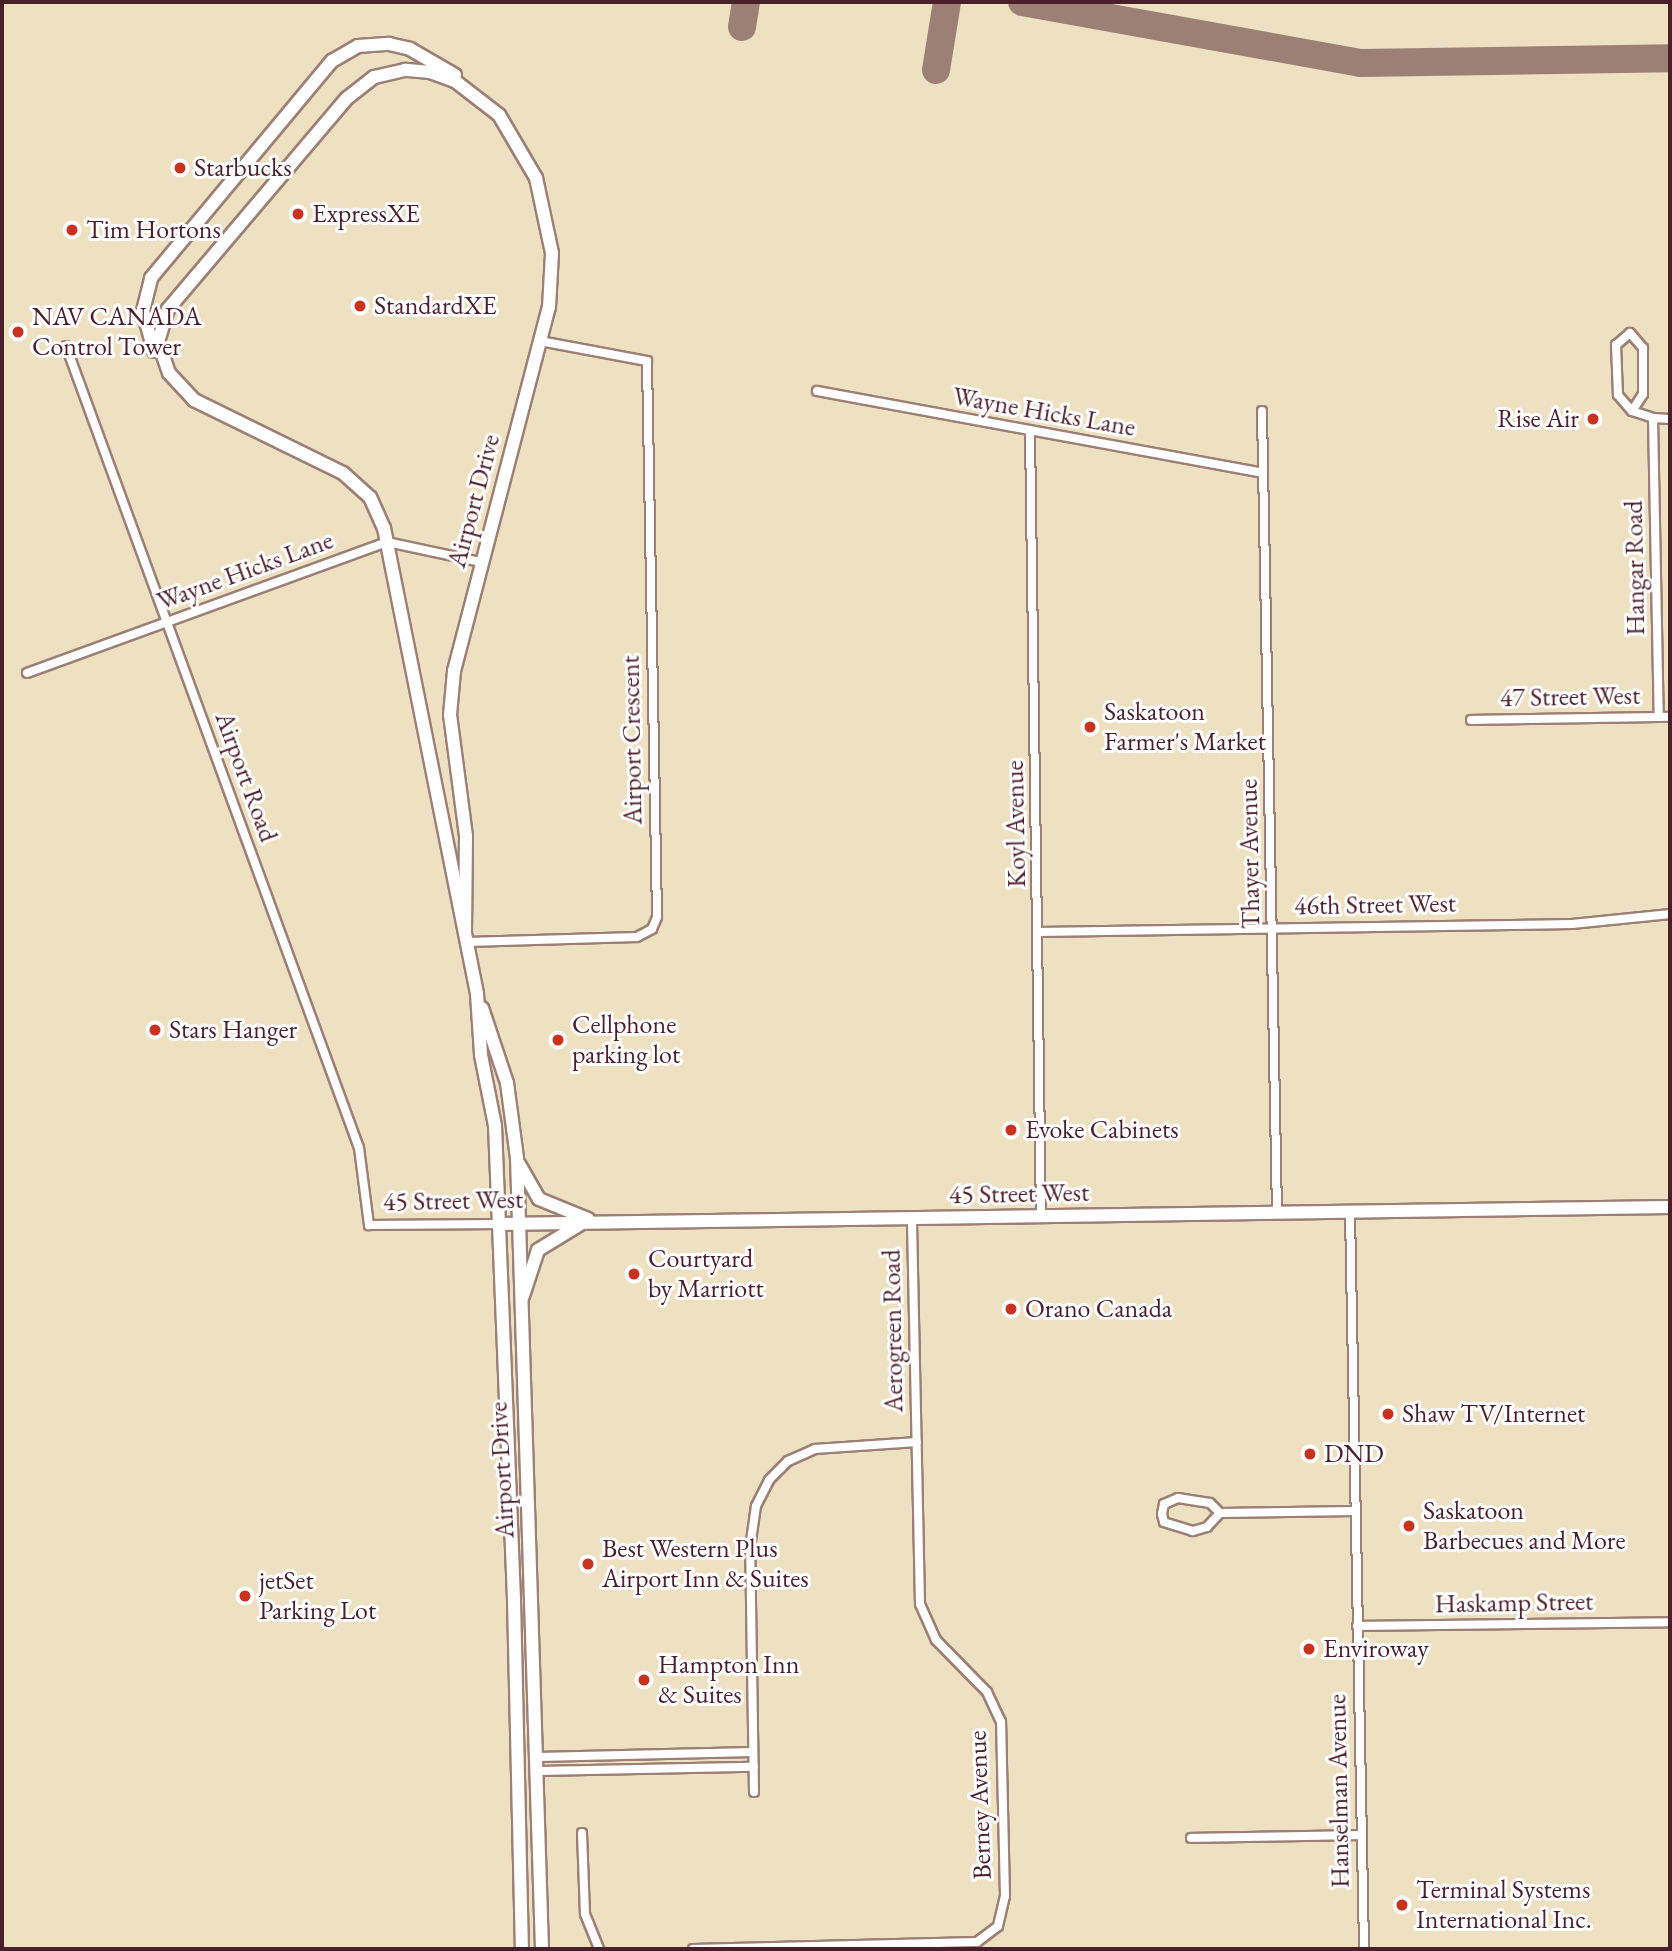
<!DOCTYPE html>
<html>
<head>
<meta charset="utf-8">
<style>
  body { margin:0 }
  #map { position:relative; width:1672px; height:1951px; overflow:hidden; background:#ede1c2; font-family:"EB Garamond",serif }
  div>[style] { position:absolute }
  .taxiway>* { height:28px; margin:-14px; padding:0 14px; transform-origin:14px; border-radius:14px; background:#9c8076 }
  .roads { filter:drop-shadow(2px 0 #9c8076) drop-shadow(-2px 0 #9c8076) drop-shadow(0 2px #9c8076) drop-shadow(0 -2px #9c8076) }
  .minor>* { height:8px; margin:-4px; padding:0 4px; transform-origin:4px; border-radius:4px; background:#fff }
  .secondary>* { height:12px; margin:-6px; padding:0 6px; transform-origin:6px; border-radius:6px; background:#fff }
  .dots>* { width:19px; height:19px; translate:-50% -50%; box-sizing:border-box; border:4px solid #fff; border-radius:50% }
  span { translate:-50% -50%; white-space:nowrap; text-align:center; line-height:1.15; -webkit-text-stroke:6px #fff; paint-order:stroke }
  .poi-label { font-size:26px; color:#4a1f2b }
  .left { translate:0 -50%; text-align:left }
  .right { translate:-100% -50%; text-align:right }
  .street-label { font-size:26px; color:#4a1f2b }
  .frame { position:absolute; inset:0; border:4px solid #4a1f2b; pointer-events:none }
</style>
</head>
<body>
<div id="map">
  <div class="taxiway">
    <i style="left:1022px;top:2px;width:344px;rotate:10.2deg"></i>
    <i style="left:1361px;top:63px;width:309px;rotate:-0.9deg"></i>
    <i style="left:742px;top:27px;width:25px;rotate:-81deg"></i>
    <i style="left:936px;top:70px;width:69px;rotate:-80.8deg"></i>
  </div>
  <div class="roads">
    <div class="minor">
      <i style="left:66px;top:346px;width:854px;rotate:69.93deg"></i>
      <i style="left:359px;top:1148px;width:78px;rotate:82.6deg"></i>
      <i style="left:369px;top:1225px;width:131px;rotate:-0.4deg"></i>
      <i style="left:817px;top:391px;width:453px;rotate:10.4deg"></i>
      <i style="left:1262px;top:411px;width:802px;rotate:88.93deg"></i>
      <i style="left:1632px;top:411px;width:20px;rotate:-57deg"></i>
      <i style="left:1643px;top:394px;width:46px;rotate:-90deg"></i>
      <i style="left:1643px;top:348px;width:20px;rotate:-131deg"></i>
      <i style="left:1630px;top:333px;width:18px;rotate:139deg"></i>
      <i style="left:1616px;top:345px;width:50px;rotate:87.7deg"></i>
      <i style="left:1618px;top:395px;width:21px;rotate:49deg"></i>
      <i style="left:1632px;top:411px;width:22px;rotate:18deg"></i>
      <i style="left:1653px;top:418px;width:299px;rotate:88.9deg"></i>
      <i style="left:1653px;top:418px;width:17px;rotate:3deg"></i>
      <i style="left:1030px;top:431px;width:785px;rotate:89.2deg"></i>
      <i style="left:27px;top:673px;width:383px;rotate:-20deg"></i>
      <i style="left:387px;top:542px;width:96px;rotate:12deg"></i>
      <i style="left:1471px;top:720px;width:199px;rotate:-0.9deg"></i>
      <i style="left:1038px;top:932px;width:534px;rotate:-0.86deg"></i>
      <i style="left:1572px;top:924px;width:99px;rotate:-5.8deg"></i>
      <i style="left:467px;top:942px;width:170px;rotate:-1.7deg"></i>
      <i style="left:637px;top:937px;width:17px;rotate:-28deg"></i>
      <i style="left:652px;top:929px;width:13px;rotate:-67deg"></i>
      <i style="left:657px;top:917px;width:556px;rotate:-91.03deg"></i>
      <i style="left:647px;top:361px;width:109px;rotate:-169.4deg"></i>
      <i style="left:1350px;top:1212px;width:737px;rotate:88.91deg"></i>
      <i style="left:1220px;top:1513px;width:19px;rotate:133deg"></i>
      <i style="left:1207px;top:1527px;width:15px;rotate:164deg"></i>
      <i style="left:1193px;top:1531px;width:30px;rotate:-163deg"></i>
      <i style="left:1164px;top:1522px;width:8px;rotate:-104deg"></i>
      <i style="left:1162px;top:1514px;width:10px;rotate:-79deg"></i>
      <i style="left:1164px;top:1504px;width:15px;rotate:-23deg"></i>
      <i style="left:1178px;top:1498px;width:32px;rotate:9deg"></i>
      <i style="left:1210px;top:1503px;width:14px;rotate:45deg"></i>
      <i style="left:1220px;top:1513px;width:135px;rotate:-0.8deg"></i>
      <i style="left:1357px;top:1626px;width:313px;rotate:-0.7deg"></i>
      <i style="left:537px;top:1757px;width:216px;rotate:-1.3deg"></i>
      <i style="left:538px;top:1771px;width:216px;rotate:-1.1deg"></i>
      <i style="left:754px;top:1792px;width:244px;rotate:-90.9deg"></i>
      <i style="left:750px;top:1548px;width:42px;rotate:-81.9deg"></i>
      <i style="left:756px;top:1506px;width:29px;rotate:-63deg"></i>
      <i style="left:769px;top:1480px;width:27px;rotate:-45deg"></i>
      <i style="left:788px;top:1461px;width:30px;rotate:-24deg"></i>
      <i style="left:815px;top:1449px;width:102px;rotate:-3.9deg"></i>
      <i style="left:582px;top:1833px;width:81px;rotate:87.9deg"></i>
      <i style="left:585px;top:1914px;width:38px;rotate:68deg"></i>
      <i style="left:1191px;top:1838px;width:169px;rotate:-1deg"></i>
      <i style="left:693px;top:1949px;width:284px;rotate:-1.4deg"></i>
      <i style="left:977px;top:1942px;width:26px;rotate:-37deg"></i>
      <i style="left:998px;top:1926px;width:31px;rotate:-77deg"></i>
      <i style="left:1005px;top:1896px;width:174px;rotate:-91.3deg"></i>
      <i style="left:1001px;top:1722px;width:33px;rotate:-115deg"></i>
      <i style="left:987px;top:1692px;width:73px;rotate:-134.4deg"></i>
      <i style="left:936px;top:1640px;width:39px;rotate:-114deg"></i>
      <i style="left:920px;top:1604px;width:385px;rotate:-91.2deg"></i>
    </div>
    <div class="secondary">
      <i style="left:154px;top:351px;width:41px;rotate:-105.4deg"></i>
      <i style="left:143px;top:311px;width:34px;rotate:-76deg"></i>
      <i style="left:151px;top:278px;width:283px;rotate:-50.2deg"></i>
      <i style="left:332px;top:61px;width:30px;rotate:-30deg"></i>
      <i style="left:358px;top:46px;width:31px;rotate:-4deg"></i>
      <i style="left:389px;top:44px;width:22px;rotate:13deg"></i>
      <i style="left:410px;top:49px;width:52px;rotate:30deg"></i>
      <i style="left:465px;top:932px;width:96px;rotate:-89.4deg"></i>
      <i style="left:466px;top:836px;width:122px;rotate:-97.5deg"></i>
      <i style="left:450px;top:715px;width:44px;rotate:-84.8deg"></i>
      <i style="left:454px;top:671px;width:376px;rotate:-75.4deg"></i>
      <i style="left:549px;top:307px;width:54px;rotate:-86.8deg"></i>
      <i style="left:552px;top:253px;width:77px;rotate:-102deg"></i>
      <i style="left:536px;top:178px;width:73px;rotate:-120.4deg"></i>
      <i style="left:499px;top:115px;width:56px;rotate:-142.3deg"></i>
      <i style="left:455px;top:81px;width:27px;rotate:-160deg"></i>
      <i style="left:430px;top:72px;width:25px;rotate:-175deg"></i>
      <i style="left:405px;top:70px;width:32px;rotate:167deg"></i>
      <i style="left:374px;top:77px;width:34px;rotate:142deg"></i>
      <i style="left:347px;top:98px;width:277px;rotate:130.3deg"></i>
      <i style="left:168px;top:309px;width:34px;rotate:107deg"></i>
      <i style="left:158px;top:341px;width:34px;rotate:71deg"></i>
      <i style="left:169px;top:373px;width:37px;rotate:47deg"></i>
      <i style="left:194px;top:400px;width:166px;rotate:26.1deg"></i>
      <i style="left:343px;top:473px;width:36px;rotate:42deg"></i>
      <i style="left:370px;top:497px;width:34px;rotate:66deg"></i>
      <i style="left:384px;top:528px;width:475px;rotate:78.7deg"></i>
      <i style="left:477px;top:994px;width:61px;rotate:86.2deg"></i>
      <i style="left:481px;top:1055px;width:72px;rotate:78.8deg"></i>
      <i style="left:495px;top:1126px;width:474px;rotate:87.7deg"></i>
      <i style="left:514px;top:1600px;width:349px;rotate:88.7deg"></i>
      <i style="left:482px;top:1008px;width:79px;rotate:71.6deg"></i>
      <i style="left:507px;top:1083px;width:76px;rotate:82.4deg"></i>
      <i style="left:517px;top:1158px;width:791px;rotate:88.19deg"></i>
      <i style="left:519px;top:1164px;width:40px;rotate:60.3deg"></i>
      <i style="left:539px;top:1199px;width:53px;rotate:22.2deg"></i>
      <i style="left:500px;top:1224px;width:1170px;rotate:-0.83deg"></i>
      <i style="left:523px;top:1296px;width:48px;rotate:-71.9deg"></i>
      <i style="left:538px;top:1250px;width:48px;rotate:-31.4deg"></i>
    </div>
  </div>
  <div class="dots">
    <i style="left:180px;top:168px;background:#c8321e"></i>
    <i style="left:298px;top:214px;background:#c8321e"></i>
    <i style="left:72px;top:230px;background:#c8321e"></i>
    <i style="left:360px;top:306px;background:#c8321e"></i>
    <i style="left:18px;top:332px;background:#c8321e"></i>
    <i style="left:1593px;top:419px;background:#c8321e"></i>
    <i style="left:1090px;top:727px;background:#c8321e"></i>
    <i style="left:155px;top:1030px;background:#c8321e"></i>
    <i style="left:558px;top:1040px;background:#c8321e"></i>
    <i style="left:1011px;top:1130px;background:#c8321e"></i>
    <i style="left:634px;top:1274px;background:#c8321e"></i>
    <i style="left:1011px;top:1309px;background:#c8321e"></i>
    <i style="left:1388px;top:1414px;background:#c8321e"></i>
    <i style="left:1310px;top:1454px;background:#c8321e"></i>
    <i style="left:1409px;top:1526px;background:#c8321e"></i>
    <i style="left:588px;top:1564px;background:#c8321e"></i>
    <i style="left:245px;top:1596px;background:#c8321e"></i>
    <i style="left:1309px;top:1649px;background:#c8321e"></i>
    <i style="left:644px;top:1680px;background:#c8321e"></i>
    <i style="left:1402px;top:1905px;background:#c8321e"></i>
  </div>
  <div class="poi-label">
    <span class="left" style="left:194px;top:168px">Starbucks</span>
    <span class="left" style="left:312px;top:214px">ExpressXE</span>
    <span class="left" style="left:86px;top:230px">Tim Hortons</span>
    <span class="left" style="left:374px;top:306px">StandardXE</span>
    <span class="left" style="left:32px;top:332px">NAV CANADA<br>Control Tower</span>
    <span class="right" style="left:1579px;top:419px">Rise Air</span>
    <span class="left" style="left:1104px;top:727px">Saskatoon<br>Farmer's Market</span>
    <span class="left" style="left:572px;top:1040px">Cellphone<br>parking lot</span>
    <span class="left" style="left:169px;top:1030px">Stars Hanger</span>
    <span class="left" style="left:1025px;top:1130px">Evoke Cabinets</span>
    <span class="left" style="left:648px;top:1274px">Courtyard<br>by Marriott</span>
    <span class="left" style="left:1025px;top:1309px">Orano Canada</span>
    <span class="left" style="left:1402px;top:1414px">Shaw TV/Internet</span>
    <span class="left" style="left:1324px;top:1454px">DND</span>
    <span class="left" style="left:1423px;top:1526px">Saskatoon<br>Barbecues and More</span>
    <span class="left" style="left:602px;top:1564px">Best Western Plus<br>Airport Inn &amp; Suites</span>
    <span class="left" style="left:259px;top:1596px">jetSet<br>Parking Lot</span>
    <span class="left" style="left:1323px;top:1649px">Enviroway</span>
    <span class="left" style="left:658px;top:1680px">Hampton Inn<br>&amp; Suites</span>
    <span class="left" style="left:1416px;top:1905px">Terminal Systems<br>International Inc.</span>
  </div>
  <div class="street-label">
    <span style="left:1044px;top:412px;rotate:10deg">Wayne Hicks Lane</span>
    <span style="left:474px;top:501px;rotate:-75deg">Airport Drive</span>
    <span style="left:1635px;top:568px;rotate:-91deg">Hangar Road</span>
    <span style="left:245px;top:571px;rotate:-20deg">Wayne Hicks Lane</span>
    <span style="left:1570px;top:697px;rotate:-1deg">47 Street West</span>
    <span style="left:632px;top:740px;rotate:-91deg">Airport Crescent</span>
    <span style="left:246px;top:777px;rotate:70deg">Airport Road</span>
    <span style="left:1016px;top:824px;rotate:-91deg">Koyl Avenue</span>
    <span style="left:1250px;top:854px;rotate:-91deg">Thayer Avenue</span>
    <span style="left:1375px;top:905px;rotate:-1deg">46th Street West</span>
    <span style="left:1019px;top:1194px;rotate:-1deg">45 Street West</span>
    <span style="left:453px;top:1201px;rotate:-1deg">45 Street West</span>
    <span style="left:893px;top:1331px;rotate:-91deg">Aerogreen Road</span>
    <span style="left:502px;top:1470px;rotate:-93deg">Airport Drive</span>
    <span style="left:1514px;top:1603px;rotate:-1deg">Haskamp Street</span>
    <span style="left:1339px;top:1791px;rotate:-91deg">Hanselman Avenue</span>
    <span style="left:980px;top:1805px;rotate:-92deg">Berney Avenue</span>
  </div>
  <div class="frame"></div>
</div>
</body>
</html>
